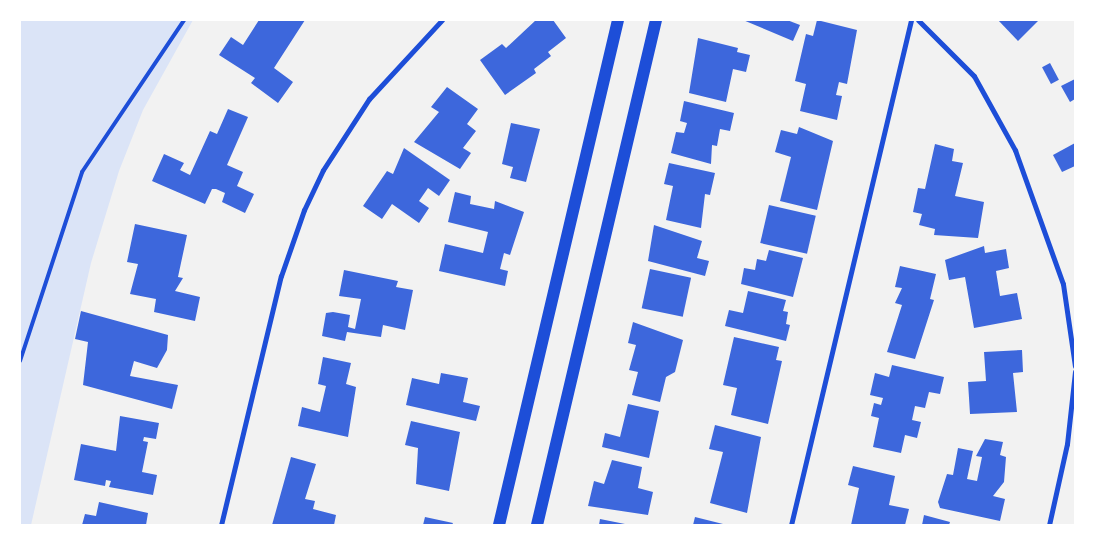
<!DOCTYPE html>
<html>
<head>
<meta charset="utf-8">
<style>
  body { margin:0 }
  #map { position:relative; width:1095px; height:545px; overflow:hidden; background:#f2f2f2; font-family:"Roboto Condensed",sans-serif }
  div>[style] { position:absolute }
  .green>* { inset:0; background:#dbe4f7 }
  .building>* { inset:0; background:#3d67dc; transform-origin:0 0 }
  .service>* { height:4px; margin:-2px; padding:0 2px; transform-origin:2px; border-radius:2px; background:#1d4ed8 }
  .minor>* { height:5px; margin:-2.5px; padding:0 2.5px; transform-origin:2.5px; border-radius:2.5px; background:#1d4ed8 }
  .primary>* { height:12px; margin:-6px; padding:0 6px; transform-origin:6px; border-radius:6px; background:#1d4ed8 }
  span { translate:-50% -50%; white-space:nowrap; text-align:center; line-height:1.15; -webkit-text-stroke:5px #fff; paint-order:stroke }
  .frame { position:absolute; inset:0; border:21px solid #fff; pointer-events:none }
</style>
</head>
<body>
<div id="map">
  <div class="green">
    <i style="clip-path:polygon(20px 20px,193px 20px,143px 110px,119px 171px,91px 263px,31px 525px,20px 525px)"></i>
  </div>
  <div class="building">
    <i style="clip-path:polygon(259px 20px,305px 20px,274px 68px,293px 82px,278px 103px,251px 83px,255px 78px,219px 55px,231px 37px,243px 45px)"></i>
    <i style="clip-path:polygon(536px 20px,553px 20px,566px 38px,548px 52px,551px 56px,534px 69px,536px 73px,505px 95px,480px 60px,502px 44px,506px 48px)"></i>
    <i style="clip-path:polygon(743px 20px,787px 20px,800px 25px,793px 41px)"></i>
    <i style="clip-path:polygon(817px 20px,857px 30px,847px 84px,839px 82px,836px 95px,842px 96px,837px 120px,800px 111px,806px 84px,795px 81px,806px 34px,813px 36px)"></i>
    <i style="clip-path:polygon(998px 20px,1039px 20px,1018px 41px)"></i>
    <i style="clip-path:polygon(698px 38px,738px 48px,737px 52px,750px 55px,746px 72px,733px 69px,726px 102px,689px 93px)"></i>
    <i style="left:1050px;top:63px;width:19px;height:9px;rotate:62deg"></i>
    <i style="clip-path:polygon(1075px 79px,1075px 99px,1070px 102px,1061px 86px)"></i>
    <i style="clip-path:polygon(447px 87px,478px 109px,467px 124px,476px 131px,463px 148px,471px 153px,460px 169px,414px 142px,439px 112px,431px 107px)"></i>
    <i style="clip-path:polygon(684px 101px,734px 113px,730px 131px,720px 129px,717px 146px,712px 145px,711px 164px,671px 153px,676px 132px,684px 133px,687px 123px,680px 121px)"></i>
    <i style="clip-path:polygon(228px 109px,248px 117px,227px 165px,243px 172px,237px 186px,254px 194px,245px 213px,222px 202px,225px 193px,216px 189px,212px 189px,205px 204px,152px 181px,164px 154px,184px 163px,180px 170px,190px 175px,210px 131px,217px 134px)"></i>
    <i style="clip-path:polygon(511px 123px,540px 129px,526px 182px,510px 178px,513px 167px,502px 164px)"></i>
    <i style="clip-path:polygon(799px 127px,833px 141px,817px 210px,780px 201px,791px 157px,775px 152px,781px 130px,797px 134px)"></i>
    <i style="clip-path:polygon(1075px 143px,1075px 166px,1062px 172px,1053px 155px)"></i>
    <i style="clip-path:polygon(935px 144px,954px 149px,952px 161px,963px 163px,955px 196px,984px 202px,978px 238px,934px 235px,935px 229px,919px 225px,922px 214px,913px 212px,918px 188px,925px 189px)"></i>
    <i style="clip-path:polygon(404px 148px,450px 180px,439px 196px,428px 188px,419px 201px,429px 208px,419px 223px,392px 204px,382px 219px,363px 206px,387px 171px,393px 174px)"></i>
    <i style="clip-path:polygon(669px 163px,715px 173px,710px 195px,705px 194px,701px 228px,666px 220px,673px 186px,664px 184px)"></i>
    <i style="clip-path:polygon(455px 192px,471px 196px,470px 204px,494px 209px,495px 201px,524px 212px,510px 255px,504px 253px,500px 269px,508px 271px,505px 286px,439px 271px,445px 244px,483px 253px,488px 232px,448px 222px)"></i>
    <i style="left:769px;top:205px;width:48px;height:39px;rotate:13deg"></i>
    <i style="clip-path:polygon(135px 224px,187px 235px,178px 277px,183px 278px,175px 291px,200px 297px,195px 321px,154px 312px,156px 299px,130px 294px,138px 264px,127px 262px)"></i>
    <i style="clip-path:polygon(654px 225px,702px 241px,697px 258px,709px 261px,705px 276px,648px 261px)"></i>
    <i style="clip-path:polygon(984px 246px,985px 253px,1006px 249px,1009px 268px,996px 271px,1000px 296px,1017px 293px,1022px 319px,974px 328px,965px 277px,949px 280px,945px 260px)"></i>
    <i style="clip-path:polygon(769px 250px,803px 258px,793px 297px,741px 284px,744px 268px,755px 270px,757px 259px,766px 261px)"></i>
    <i style="clip-path:polygon(900px 266px,936px 274px,930px 299px,934px 300px,915px 359px,887px 352px,902px 305px,895px 303px,902px 288px,895px 287px)"></i>
    <i style="left:650px;top:269px;width:42px;height:40px;rotate:12deg"></i>
    <i style="clip-path:polygon(344px 270px,398px 281px,396px 287px,413px 290px,405px 330px,383px 325px,381px 337px,347px 332px,345px 341px,322px 336px,326px 313px,333px 312px,350px 315px,348px 327px,355px 329px,361px 299px,339px 296px)"></i>
    <i style="clip-path:polygon(748px 291px,786px 300px,783px 311px,788px 312px,786px 324px,790px 325px,786px 341px,725px 326px,729px 310px,743px 313px)"></i>
    <i style="clip-path:polygon(81px 311px,168px 335px,167px 350px,157px 368px,134px 361px,130px 376px,178px 385px,172px 409px,83px 385px,88px 342px,75px 339px)"></i>
    <i style="clip-path:polygon(633px 322px,683px 340px,675px 372px,666px 377px,660px 402px,632px 395px,638px 372px,629px 370px,636px 345px,628px 343px)"></i>
    <i style="clip-path:polygon(734px 337px,779px 347px,776px 360px,782px 361px,768px 424px,731px 415px,737px 388px,723px 385px)"></i>
    <i style="clip-path:polygon(1022px 350px,1023px 372px,1013px 373px,1017px 412px,970px 414px,968px 382px,986px 381px,984px 352px)"></i>
    <i style="clip-path:polygon(323px 357px,351px 363px,346px 384px,356px 387px,348px 437px,298px 426px,302px 407px,320px 412px,326px 386px,318px 384px)"></i>
    <i style="clip-path:polygon(892px 365px,944px 377px,940px 394px,929px 392px,925px 408px,915px 406px,912px 420px,921px 422px,917px 438px,905px 435px,901px 453px,873px 447px,879px 418px,871px 416px,874px 403px,881px 405px,883px 398px,870px 395px,875px 373px,889px 377px)"></i>
    <i style="clip-path:polygon(441px 373px,468px 378px,463px 402px,480px 406px,476px 421px,406px 405px,412px 378px,439px 384px)"></i>
    <i style="clip-path:polygon(628px 404px,659px 411px,649px 458px,602px 447px,605px 433px,620px 437px)"></i>
    <i style="clip-path:polygon(120px 416px,159px 423px,156px 439px,144px 437px,143px 441px,148px 442px,142px 472px,157px 475px,153px 495px,109px 487px,111px 481px,106px 480px,105px 486px,74px 480px,81px 444px,116px 451px)"></i>
    <i style="clip-path:polygon(411px 421px,460px 432px,449px 491px,416px 484px,418px 448px,405px 445px)"></i>
    <i style="clip-path:polygon(715px 425px,761px 437px,747px 513px,710px 503px,723px 452px,709px 449px)"></i>
    <i style="clip-path:polygon(985px 439px,1003px 442px,1000px 455px,1006px 457px,1004px 482px,993px 496px,1005px 499px,1000px 521px,940px 508px,938px 502px,947px 474px,953px 475px,958px 448px,973px 451px,967px 479px,977px 481px,982px 457px,976px 456px)"></i>
    <i style="clip-path:polygon(291px 457px,316px 464px,305px 499px,315px 501px,313px 509px,336px 515px,334px 525px,272px 525px)"></i>
    <i style="clip-path:polygon(612px 460px,642px 467px,638px 488px,653px 492px,648px 515px,588px 506px,594px 481px,604px 484px)"></i>
    <i style="clip-path:polygon(853px 466px,895px 476px,889px 505px,909px 509px,905px 525px,851px 525px,859px 488px,848px 485px)"></i>
    <i style="clip-path:polygon(99px 502px,148px 513px,146px 525px,82px 525px,85px 514px,96px 516px)"></i>
    <i style="clip-path:polygon(924px 515px,950px 522px,949px 525px,922px 525px)"></i>
    <i style="clip-path:polygon(425px 517px,453px 523px,452px 525px,423px 525px)"></i>
    <i style="clip-path:polygon(695px 517px,723px 524px,723px 525px,693px 525px)"></i>
    <i style="clip-path:polygon(600px 519px,625px 524px,625px 525px,599px 525px)"></i>
  </div>
  <div class="service">
    <i style="left:20px;top:361px;width:199px;rotate:-71.8deg"></i>
    <i style="left:82px;top:172px;width:183px;rotate:-56.1deg"></i>
  </div>
  <div class="minor">
    <i style="left:918px;top:20px;width:79px;rotate:45deg"></i>
    <i style="left:974px;top:76px;width:85px;rotate:61deg"></i>
    <i style="left:1015px;top:150px;width:142px;rotate:70.3deg"></i>
    <i style="left:1063px;top:284px;width:83px;rotate:81.7deg"></i>
    <i style="left:221px;top:525px;width:256px;rotate:-76.5deg"></i>
    <i style="left:281px;top:276px;width:70px;rotate:-70.8deg"></i>
    <i style="left:304px;top:210px;width:44px;rotate:-64.6deg"></i>
    <i style="left:323px;top:170px;width:85px;rotate:-57.1deg"></i>
    <i style="left:369px;top:99px;width:108px;rotate:-47.3deg"></i>
    <i style="left:791px;top:525px;width:519px;rotate:-76.63deg"></i>
    <i style="left:1049px;top:525px;width:83px;rotate:-77.5deg"></i>
    <i style="left:1067px;top:444px;width:73px;rotate:-83.7deg"></i>
  </div>
  <div class="primary">
    <i style="left:499px;top:525px;width:519px;rotate:-76.74deg"></i>
    <i style="left:537px;top:525px;width:519px;rotate:-76.74deg"></i>
  </div>
  <div class="frame"></div>
</div>
</body>
</html>
